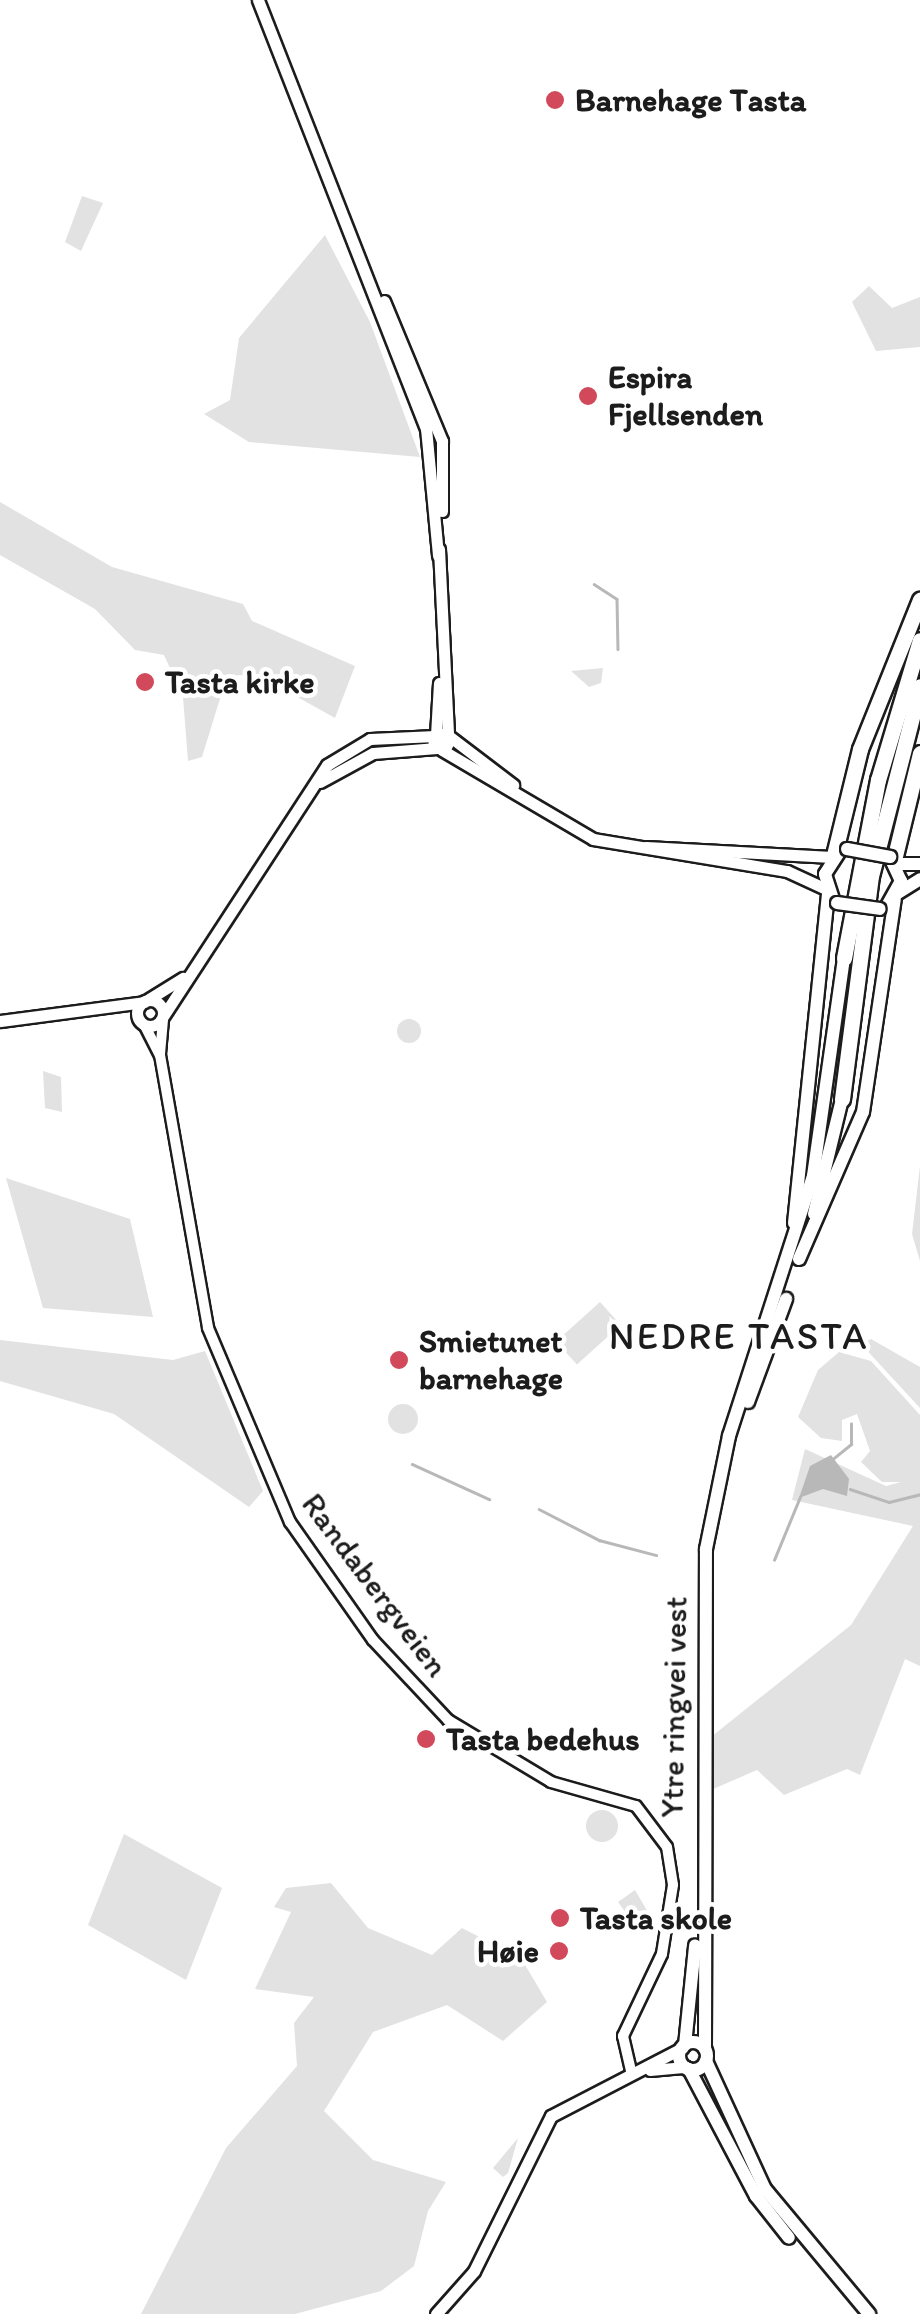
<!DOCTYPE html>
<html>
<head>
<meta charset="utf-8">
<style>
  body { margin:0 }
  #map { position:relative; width:920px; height:2314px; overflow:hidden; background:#fff; font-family:Itim,sans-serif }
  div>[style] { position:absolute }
  .green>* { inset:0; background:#e2e2e2; transform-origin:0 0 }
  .round { border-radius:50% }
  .water>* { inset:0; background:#b8b8b8 }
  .stream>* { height:2.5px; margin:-1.25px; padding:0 1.25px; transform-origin:1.25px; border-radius:1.25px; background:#b8b8b8 }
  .roads { filter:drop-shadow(2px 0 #1c1c1c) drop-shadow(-2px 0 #1c1c1c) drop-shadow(0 2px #1c1c1c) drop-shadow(0 -2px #1c1c1c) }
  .tertiary>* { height:10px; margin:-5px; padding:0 5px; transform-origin:5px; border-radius:5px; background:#fff }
  .secondary>* { height:11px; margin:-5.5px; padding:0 5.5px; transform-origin:5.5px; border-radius:5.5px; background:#fff }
  .secondary>.ring { margin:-5.5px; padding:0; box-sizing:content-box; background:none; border:11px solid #fff; border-radius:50% }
  .primary>* { height:12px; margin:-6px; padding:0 6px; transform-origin:6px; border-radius:6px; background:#fff }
  .trunk>* { height:12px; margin:-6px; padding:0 6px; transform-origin:6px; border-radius:6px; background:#fff }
  .trunk>.ring { margin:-6px; padding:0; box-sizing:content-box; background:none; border:12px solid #fff; border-radius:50% }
  .motorway>* { height:15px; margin:-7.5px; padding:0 7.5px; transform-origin:7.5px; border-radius:7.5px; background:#fff }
  .bridges { filter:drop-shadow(2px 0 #1c1c1c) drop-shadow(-2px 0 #1c1c1c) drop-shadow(0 2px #1c1c1c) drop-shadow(0 -2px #1c1c1c) }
  .primary-bridge>* { height:12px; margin:-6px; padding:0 6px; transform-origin:6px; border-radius:6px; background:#fff }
  .dots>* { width:28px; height:28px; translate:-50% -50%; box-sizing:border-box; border:5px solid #fff; border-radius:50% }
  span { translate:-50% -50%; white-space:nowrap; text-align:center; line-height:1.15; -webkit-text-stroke:9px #fff; paint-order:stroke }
  .poi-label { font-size:32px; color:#1c1c1c; font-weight:700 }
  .left { translate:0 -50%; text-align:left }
  .right { translate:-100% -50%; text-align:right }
  .street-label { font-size:32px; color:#1c1c1c }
  .quarter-label { font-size:38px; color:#1c1c1c; letter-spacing:2.5px }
</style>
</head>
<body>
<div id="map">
  <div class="green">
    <i style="clip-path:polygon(82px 196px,103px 203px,81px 251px,65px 242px)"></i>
    <i style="clip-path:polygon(325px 235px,370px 322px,420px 457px,249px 442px,204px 414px,230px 400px,239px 338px)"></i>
    <i style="clip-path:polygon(869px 286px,892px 308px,920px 297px,920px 347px,876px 351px,852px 302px)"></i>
    <i style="clip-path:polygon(0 502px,112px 567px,243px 604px,252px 621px,355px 666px,335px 718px,256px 674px,227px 676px,202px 757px,188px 761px,183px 697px,164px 655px,135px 650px,95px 609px,0 555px)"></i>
    <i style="clip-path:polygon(603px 668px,601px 683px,589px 687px,571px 671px)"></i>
    <i class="round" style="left:397px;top:1019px;width:24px;height:24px"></i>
    <i style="clip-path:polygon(43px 1071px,61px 1077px,62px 1112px,45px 1108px)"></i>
    <i style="clip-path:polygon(920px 1166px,920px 1261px,912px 1234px)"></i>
    <i style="clip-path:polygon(6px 1178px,130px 1219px,153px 1317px,43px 1308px)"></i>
    <i style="left:600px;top:1302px;width:31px;height:59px;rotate:48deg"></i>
    <i style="clip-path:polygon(871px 1339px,920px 1367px,920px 1408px,861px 1344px)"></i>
    <i style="clip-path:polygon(0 1340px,173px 1360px,205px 1351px,263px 1491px,249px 1507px,114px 1414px,0 1381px)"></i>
    <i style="clip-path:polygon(839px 1352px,871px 1361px,920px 1415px,920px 1666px,905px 1659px,860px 1775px,847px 1769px,784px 1795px,757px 1770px,711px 1790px,711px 1737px,851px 1625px,913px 1526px,792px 1500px,805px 1449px,886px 1486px,901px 1482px,882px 1482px,861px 1462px,870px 1451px,857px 1414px,842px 1420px,842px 1441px,821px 1438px,798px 1417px,818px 1370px)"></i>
    <i class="round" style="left:388px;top:1404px;width:30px;height:30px"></i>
    <i class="round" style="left:586px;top:1810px;width:32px;height:32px"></i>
    <i style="clip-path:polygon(124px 1834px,222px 1888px,186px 1980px,88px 1925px)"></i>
    <i style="clip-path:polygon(331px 1883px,368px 1928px,432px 1955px,462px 1928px,521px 1958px,547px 2002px,503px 2041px,447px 2005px,373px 2032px,324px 2111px,373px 2160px,446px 2182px,428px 2211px,414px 2266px,381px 2291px,295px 2314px,141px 2314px,226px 2148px,297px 2066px,294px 2023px,314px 1997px,255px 1989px,291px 1912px,274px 1907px,286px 1888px)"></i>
    <i style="clip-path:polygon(635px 1890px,649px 1914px,648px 1926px,636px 1927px,618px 1902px)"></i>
    <i style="clip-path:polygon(518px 2138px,508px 2173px,503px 2177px,493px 2168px)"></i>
  </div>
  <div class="water">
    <i style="clip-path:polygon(831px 1455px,849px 1479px,847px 1496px,823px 1489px,799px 1498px,810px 1466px)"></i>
  </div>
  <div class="stream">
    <i style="left:594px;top:584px;width:27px;rotate:33deg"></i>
    <i style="left:617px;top:599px;width:50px;rotate:88.9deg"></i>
    <i style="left:834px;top:1458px;width:22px;rotate:-39deg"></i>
    <i style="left:851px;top:1444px;width:20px;rotate:-90deg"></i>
    <i style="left:412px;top:1464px;width:85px;rotate:24.4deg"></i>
    <i style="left:850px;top:1489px;width:41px;rotate:18.4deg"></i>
    <i style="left:889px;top:1502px;width:32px;rotate:-14deg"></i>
    <i style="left:539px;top:1509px;width:68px;rotate:27.3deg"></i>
    <i style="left:599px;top:1540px;width:59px;rotate:14.7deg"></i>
    <i style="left:774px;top:1560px;width:68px;rotate:-67.6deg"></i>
  </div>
  <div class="roads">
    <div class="tertiary">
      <i style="left:145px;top:1026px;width:33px;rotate:63deg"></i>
      <i style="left:160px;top:1055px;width:277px;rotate:80deg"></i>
      <i style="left:208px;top:1328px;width:211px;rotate:67.1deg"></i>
      <i style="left:290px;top:1522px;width:144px;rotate:54.9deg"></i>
      <i style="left:373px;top:1640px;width:110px;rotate:46.8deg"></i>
      <i style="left:448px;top:1720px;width:120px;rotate:31deg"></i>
      <i style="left:551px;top:1782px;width:88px;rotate:15.8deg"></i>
      <i style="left:636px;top:1806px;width:51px;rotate:52.9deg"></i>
      <i style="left:667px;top:1847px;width:38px;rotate:81deg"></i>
      <i style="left:673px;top:1885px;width:70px;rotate:99.1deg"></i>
      <i style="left:662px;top:1954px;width:91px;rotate:115.4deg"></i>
      <i style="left:623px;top:2036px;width:36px;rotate:77deg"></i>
      <i style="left:160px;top:1054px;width:35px;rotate:-85deg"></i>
    </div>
    <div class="secondary">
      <i style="left:258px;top:0;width:460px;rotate:68.6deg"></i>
      <i style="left:426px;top:428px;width:128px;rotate:84.6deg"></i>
      <i style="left:384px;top:301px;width:152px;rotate:67.5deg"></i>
      <i style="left:442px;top:441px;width:70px;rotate:90deg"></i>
      <i style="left:439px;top:549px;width:186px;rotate:87.2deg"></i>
      <i style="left:436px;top:735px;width:52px;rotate:-86.7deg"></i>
      <i style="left:450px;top:739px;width:11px;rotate:117deg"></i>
      <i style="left:445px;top:749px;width:13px;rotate:-151deg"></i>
      <i style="left:434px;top:743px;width:15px;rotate:-42deg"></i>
      <i style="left:445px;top:733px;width:86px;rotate:37.4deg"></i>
      <i style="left:442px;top:750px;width:175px;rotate:30.5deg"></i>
      <i style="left:593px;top:839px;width:197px;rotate:9.4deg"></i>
      <i style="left:787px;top:871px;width:43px;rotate:24.8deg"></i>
      <i style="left:320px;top:782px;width:60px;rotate:-28.7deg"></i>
      <i style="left:373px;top:753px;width:64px;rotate:-4.5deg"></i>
      <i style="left:646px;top:847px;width:186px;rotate:3.1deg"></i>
      <i style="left:149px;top:999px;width:40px;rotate:-32deg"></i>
      <i class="ring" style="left:137px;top:1000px;width:15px;height:15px"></i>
      <i style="left:164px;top:1015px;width:298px;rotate:-56.9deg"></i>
      <i style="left:327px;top:765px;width:50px;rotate:-31.2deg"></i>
      <i style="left:370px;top:739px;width:65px;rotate:-2.6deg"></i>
      <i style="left:0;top:1021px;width:145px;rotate:-7.5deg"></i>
      <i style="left:650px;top:2070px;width:36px;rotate:-5deg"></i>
      <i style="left:436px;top:2314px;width:57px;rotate:-48.5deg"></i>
      <i style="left:474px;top:2271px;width:173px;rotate:-63.6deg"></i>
      <i style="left:551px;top:2116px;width:148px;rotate:-27.4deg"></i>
    </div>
    <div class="primary">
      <i style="left:897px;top:864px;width:23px"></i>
      <i style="left:898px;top:893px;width:26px;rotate:-32deg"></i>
      <i style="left:833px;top:899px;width:26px;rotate:-108deg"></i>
      <i style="left:825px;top:874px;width:27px;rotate:-57deg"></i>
      <i style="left:887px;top:906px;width:29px;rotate:-61deg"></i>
      <i style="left:901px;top:881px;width:26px;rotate:-115deg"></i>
    </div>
    <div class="trunk">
      <i style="left:814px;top:1214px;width:118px;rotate:-76.3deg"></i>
      <i style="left:794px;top:1223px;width:333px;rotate:-84.1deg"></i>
      <i style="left:799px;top:1259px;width:160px;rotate:-66.5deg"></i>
      <i style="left:863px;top:1112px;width:215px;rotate:-81.5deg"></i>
      <i style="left:748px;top:1402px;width:110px;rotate:-69.7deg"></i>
      <i class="ring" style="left:679px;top:2042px;width:16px;height:16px"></i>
      <i style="left:685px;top:2045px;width:100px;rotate:-84.2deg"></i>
      <i style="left:705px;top:2049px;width:500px;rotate:-89.89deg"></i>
      <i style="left:706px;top:1549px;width:115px;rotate:-78.5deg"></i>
      <i style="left:729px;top:1436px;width:273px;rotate:-72.1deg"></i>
      <i style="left:813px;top:1176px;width:220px;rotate:-81.9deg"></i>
      <i style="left:706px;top:2061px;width:141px;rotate:65.3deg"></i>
      <i style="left:765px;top:2189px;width:163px;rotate:50.2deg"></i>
      <i style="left:689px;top:2069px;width:144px;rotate:62.2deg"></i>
      <i style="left:756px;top:2196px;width:53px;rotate:51.8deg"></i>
    </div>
    <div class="motorway">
      <i style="left:834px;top:855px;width:109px;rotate:-76.2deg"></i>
      <i style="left:860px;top:749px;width:161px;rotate:-68.1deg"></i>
      <i style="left:894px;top:860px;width:110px;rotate:-76.3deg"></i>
      <i style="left:844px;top:958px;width:181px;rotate:-79.2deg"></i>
      <i style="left:878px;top:780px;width:146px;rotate:-73.3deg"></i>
      <i style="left:842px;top:1099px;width:225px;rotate:-82.6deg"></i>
      <i style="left:871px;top:876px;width:196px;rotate:-75.5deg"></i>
    </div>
  </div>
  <div class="bridges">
    <div class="primary-bridge">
      <i style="left:847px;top:849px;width:44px;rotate:10.5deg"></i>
      <i style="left:837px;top:903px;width:43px;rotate:7.9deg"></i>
    </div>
  </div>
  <div class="dots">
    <i style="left:555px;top:100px;background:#d1495b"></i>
    <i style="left:588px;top:396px;background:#d1495b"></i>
    <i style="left:145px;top:682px;background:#d1495b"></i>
    <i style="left:399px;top:1360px;background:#d1495b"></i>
    <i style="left:426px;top:1739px;background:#d1495b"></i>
    <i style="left:560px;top:1918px;background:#d1495b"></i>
    <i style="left:559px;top:1951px;background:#d1495b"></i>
  </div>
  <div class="poi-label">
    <span class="left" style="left:575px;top:100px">Barnehage Tasta</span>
    <span class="left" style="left:608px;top:396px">Espira<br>Fjellsenden</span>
    <span class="left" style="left:165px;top:682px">Tasta kirke</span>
    <span class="left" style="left:419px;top:1360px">Smietunet<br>barnehage</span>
    <span class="left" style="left:446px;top:1739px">Tasta bedehus</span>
    <span class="left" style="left:580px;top:1918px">Tasta skole</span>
    <span class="right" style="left:539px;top:1951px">Høie</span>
  </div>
  <div class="street-label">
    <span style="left:375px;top:1585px;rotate:53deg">Randabergveien</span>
    <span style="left:674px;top:1707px;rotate:-89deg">Ytre ringvei vest</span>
  </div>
  <div class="quarter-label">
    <span style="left:739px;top:1337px">NEDRE TASTA</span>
  </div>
</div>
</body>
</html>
